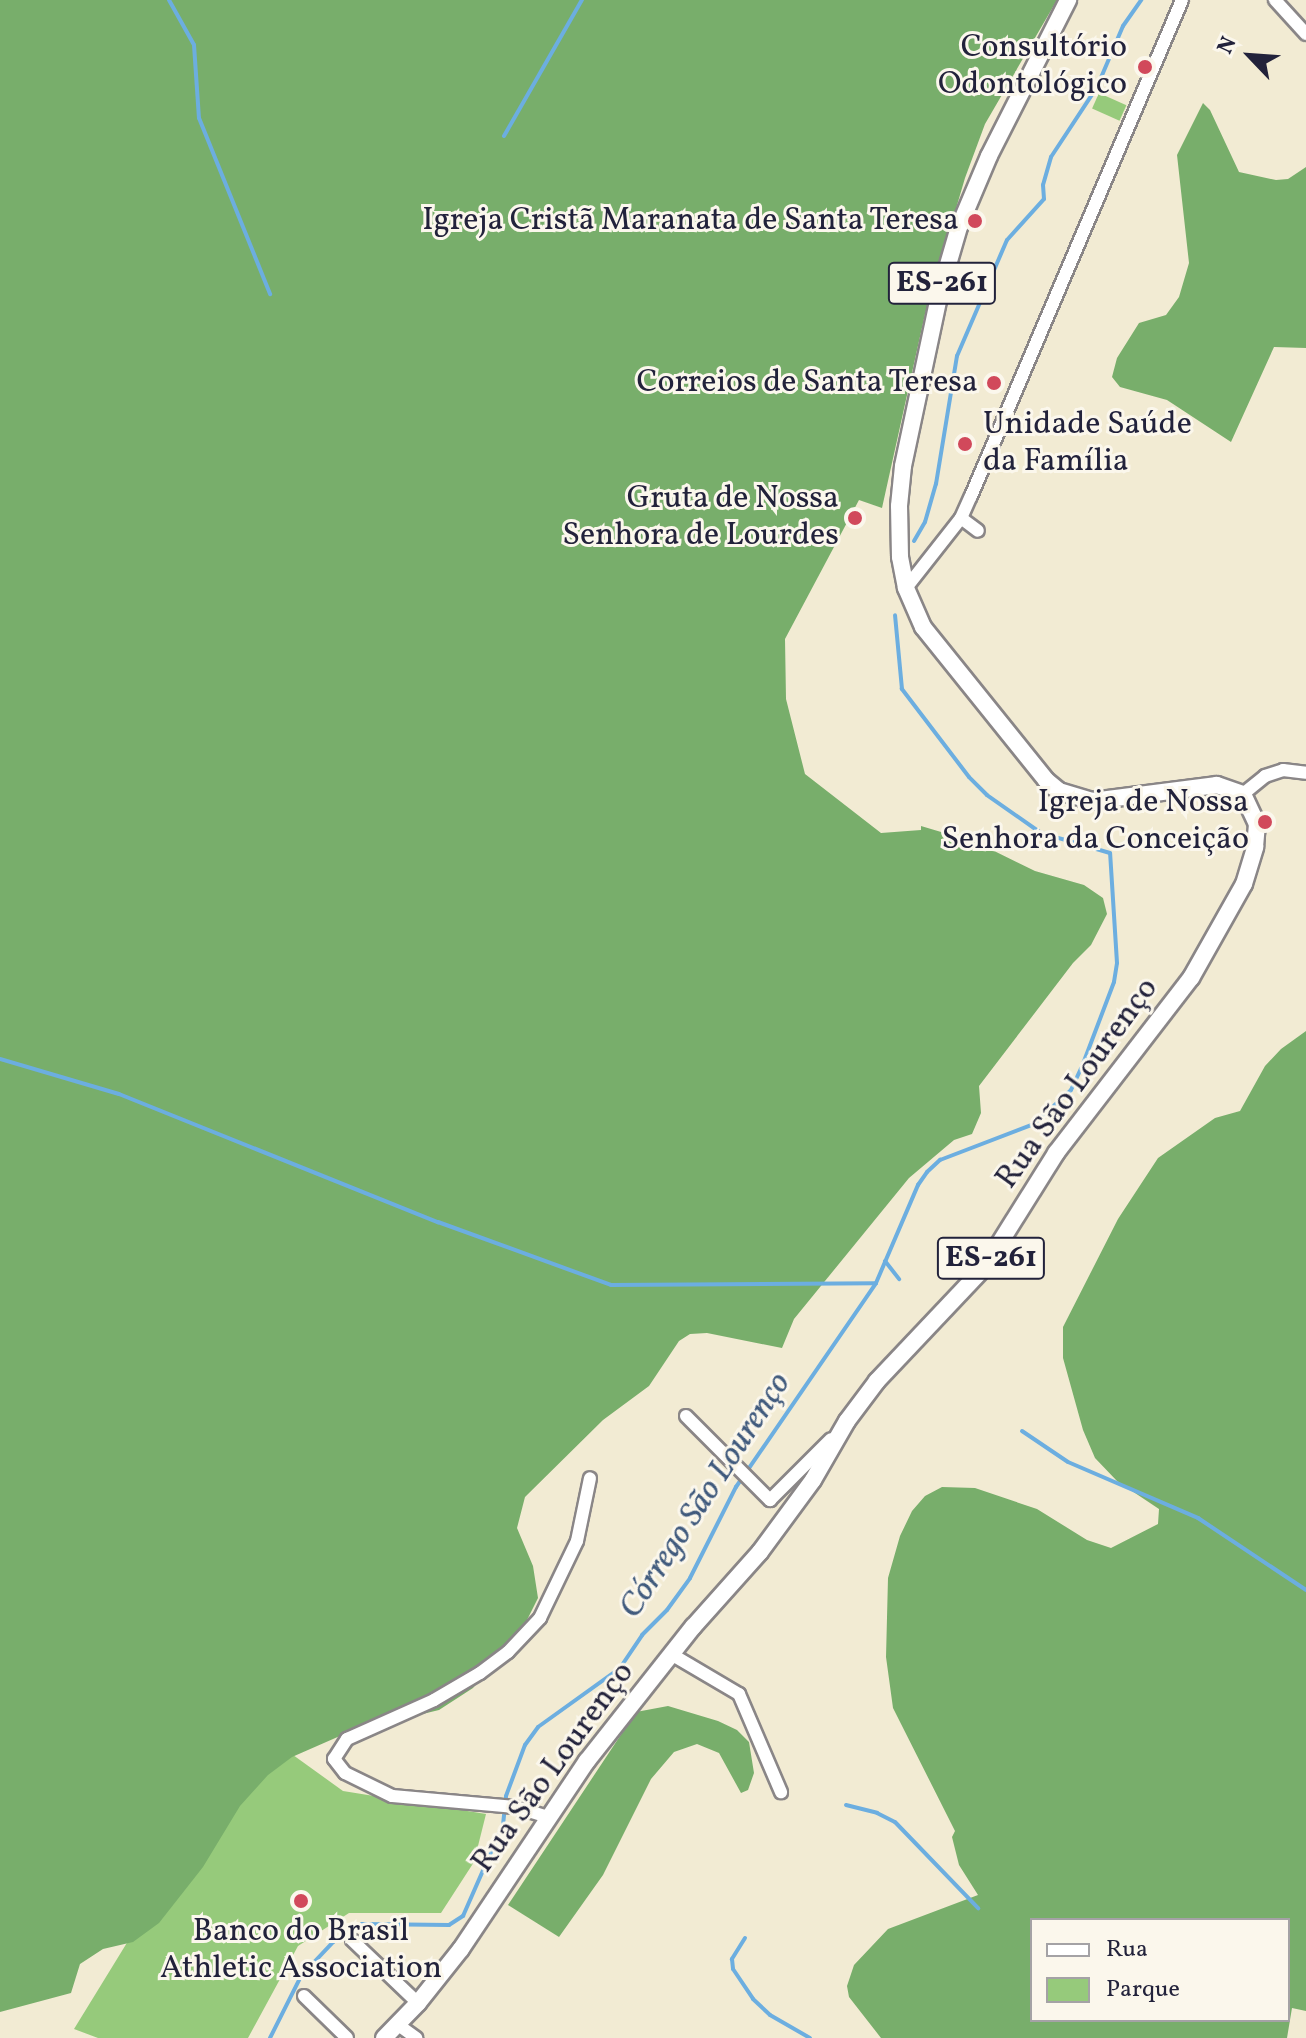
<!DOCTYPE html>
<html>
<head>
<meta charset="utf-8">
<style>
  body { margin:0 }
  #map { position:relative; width:1306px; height:2038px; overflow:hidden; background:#f2ebd3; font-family:Vollkorn,serif }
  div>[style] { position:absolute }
  .green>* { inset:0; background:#96ca7b; transform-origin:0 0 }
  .forest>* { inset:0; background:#78ae6b }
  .stream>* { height:4px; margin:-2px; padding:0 2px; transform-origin:2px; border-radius:2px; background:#6caee0 }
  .roads { filter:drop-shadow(2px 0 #8a8687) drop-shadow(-2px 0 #8a8687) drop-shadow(0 2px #8a8687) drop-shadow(0 -2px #8a8687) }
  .minor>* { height:12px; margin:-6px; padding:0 6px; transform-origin:6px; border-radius:6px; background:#fff }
  .major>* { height:16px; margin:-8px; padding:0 8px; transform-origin:8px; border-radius:8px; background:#fff }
  .dots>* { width:22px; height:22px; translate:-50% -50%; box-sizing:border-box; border:4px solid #fbf7ec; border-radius:50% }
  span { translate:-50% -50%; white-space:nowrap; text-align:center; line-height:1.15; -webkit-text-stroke:6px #fbf7ec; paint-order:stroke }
  .shield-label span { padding:2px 6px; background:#fbf7ec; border:2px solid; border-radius:6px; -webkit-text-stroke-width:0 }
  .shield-label { font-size:30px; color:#22223b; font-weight:700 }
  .poi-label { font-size:32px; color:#22223b }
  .right { translate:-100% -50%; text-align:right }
  .left { translate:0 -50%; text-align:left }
  .street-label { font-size:32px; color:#22223b }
  .water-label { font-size:34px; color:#405a7d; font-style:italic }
  .legend { position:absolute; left:1030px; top:1918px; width:260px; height:104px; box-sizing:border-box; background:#fbf7ec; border:2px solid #a4a2a5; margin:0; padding:10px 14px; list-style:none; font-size:24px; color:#22223b }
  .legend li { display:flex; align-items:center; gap:16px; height:40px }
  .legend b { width:40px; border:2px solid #a4a2a5 }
  .north { position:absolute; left:1210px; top:16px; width:80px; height:80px; -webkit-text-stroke:6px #fbf7ec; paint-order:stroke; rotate:295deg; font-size:22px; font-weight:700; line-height:32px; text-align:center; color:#22223b }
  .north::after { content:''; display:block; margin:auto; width:28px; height:36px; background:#22223b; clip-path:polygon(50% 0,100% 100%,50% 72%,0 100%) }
</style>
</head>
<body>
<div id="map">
  <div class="green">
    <i style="left:1099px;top:93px;width:30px;height:17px;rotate:24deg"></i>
    <i style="clip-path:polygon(275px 1742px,343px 1791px,486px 1814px,474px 1862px,441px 1913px,349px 1913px,298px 1946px,248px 2038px,98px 2038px,74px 2029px,160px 1889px)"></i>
  </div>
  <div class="forest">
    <i style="clip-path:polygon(0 0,1057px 0,985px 124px,965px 178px,925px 314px,882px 508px,859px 500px,785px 639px,786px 699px,805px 774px,881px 833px,921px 830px,921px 826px,978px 843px,1035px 871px,1084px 885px,1103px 898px,1107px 914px,1091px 945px,1073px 963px,979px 1086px,981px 1113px,972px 1134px,954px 1140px,909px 1178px,794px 1319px,782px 1348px,707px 1333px,690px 1334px,679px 1341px,649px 1386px,603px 1420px,525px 1497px,517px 1528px,533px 1566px,538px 1598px,523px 1628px,473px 1688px,439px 1710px,349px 1732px,292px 1757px,268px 1775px,240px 1806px,203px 1867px,159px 1923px,133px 1942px,103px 1949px,80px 1964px,71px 1993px,0 2012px)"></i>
    <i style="clip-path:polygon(1203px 103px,1210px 110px,1239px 172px,1276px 180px,1288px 179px,1306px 167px,1306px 348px,1274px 347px,1231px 442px,1167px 400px,1120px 387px,1112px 377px,1117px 358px,1139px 323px,1166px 315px,1179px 297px,1189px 263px,1177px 155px)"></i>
    <i style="clip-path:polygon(evenodd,1306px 1031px,1306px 2011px,1292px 2008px,1287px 2038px,881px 2038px,849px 1997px,847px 1986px,854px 1965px,888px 1929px,978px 1895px,959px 1865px,952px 1837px,955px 1831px,893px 1708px,886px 1657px,888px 1578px,900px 1536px,912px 1511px,925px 1496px,942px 1487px,975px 1488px,1037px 1509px,1087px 1540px,1111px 1548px,1158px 1524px,1159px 1509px,1117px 1481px,1095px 1458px,1083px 1430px,1063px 1358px,1063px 1327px,1118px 1219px,1158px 1158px,1215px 1118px,1240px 1111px,1265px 1066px,1281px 1049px,1306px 1031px,1032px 1920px,1288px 1920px,1288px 2020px,1032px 2020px,1032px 1920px)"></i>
    <i style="clip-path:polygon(668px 1706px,718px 1721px,737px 1730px,749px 1742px,754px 1773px,748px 1790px,741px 1793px,719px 1753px,697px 1744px,674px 1752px,651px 1779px,603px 1875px,559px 1937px,508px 1905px,636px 1712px)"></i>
  </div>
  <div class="stream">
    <i style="left:169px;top:0;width:51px;rotate:60.9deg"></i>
    <i style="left:194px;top:45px;width:73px;rotate:86.1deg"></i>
    <i style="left:199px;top:118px;width:190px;rotate:68deg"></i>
    <i style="left:504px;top:136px;width:157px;rotate:-60.2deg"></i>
    <i style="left:914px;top:541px;width:22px;rotate:-60deg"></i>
    <i style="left:925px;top:522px;width:40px;rotate:-74deg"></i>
    <i style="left:936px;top:484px;width:130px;rotate:-80.7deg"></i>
    <i style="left:957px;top:356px;width:126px;rotate:-66.7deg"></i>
    <i style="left:1007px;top:240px;width:55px;rotate:-47.9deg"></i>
    <i style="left:1044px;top:199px;width:14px;rotate:-94deg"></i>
    <i style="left:1043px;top:185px;width:29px;rotate:-74deg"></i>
    <i style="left:1051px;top:157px;width:84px;rotate:-56.7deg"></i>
    <i style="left:1097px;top:87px;width:66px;rotate:-66.9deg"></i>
    <i style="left:1123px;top:26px;width:32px;rotate:-55deg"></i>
    <i style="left:0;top:1059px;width:124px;rotate:16.4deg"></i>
    <i style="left:119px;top:1094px;width:344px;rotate:21.9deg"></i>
    <i style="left:438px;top:1222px;width:184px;rotate:20deg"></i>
    <i style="left:611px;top:1285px;width:265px;rotate:-0.4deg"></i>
    <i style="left:885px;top:1261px;width:23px;rotate:52deg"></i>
    <i style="left:1022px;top:1431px;width:55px;rotate:34deg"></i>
    <i style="left:1068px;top:1462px;width:142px;rotate:23.3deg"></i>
    <i style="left:1198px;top:1518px;width:130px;rotate:33.7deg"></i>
    <i style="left:846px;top:1805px;width:32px;rotate:14deg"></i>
    <i style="left:877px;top:1813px;width:20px;rotate:27deg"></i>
    <i style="left:895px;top:1822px;width:120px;rotate:46deg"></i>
    <i style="left:745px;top:1938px;width:25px;rotate:122deg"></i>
    <i style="left:732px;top:1959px;width:10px;rotate:84deg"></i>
    <i style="left:733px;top:1969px;width:36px;rotate:56deg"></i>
    <i style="left:753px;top:1999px;width:23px;rotate:43deg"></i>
    <i style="left:770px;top:2015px;width:46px;rotate:29.9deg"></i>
    <i style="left:270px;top:2038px;width:69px;rotate:-63.4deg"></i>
    <i style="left:301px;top:1976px;width:47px;rotate:-46.7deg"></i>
    <i style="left:333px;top:1942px;width:34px;rotate:-32deg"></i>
    <i style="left:362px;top:1924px;width:87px;rotate:0.7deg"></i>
    <i style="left:449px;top:1925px;width:17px;rotate:-33deg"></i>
    <i style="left:463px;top:1916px;width:99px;rotate:-66.3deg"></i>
    <i style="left:503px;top:1825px;width:29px;rotate:-84deg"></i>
    <i style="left:506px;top:1796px;width:54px;rotate:-69.6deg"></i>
    <i style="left:525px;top:1745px;width:22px;rotate:-54deg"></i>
    <i style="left:538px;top:1727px;width:101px;rotate:-35.7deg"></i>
    <i style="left:620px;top:1668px;width:40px;rotate:-56deg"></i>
    <i style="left:642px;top:1635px;width:35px;rotate:-45deg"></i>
    <i style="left:667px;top:1610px;width:39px;rotate:-54deg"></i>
    <i style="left:690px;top:1578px;width:102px;rotate:-63.2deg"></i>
    <i style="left:736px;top:1487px;width:247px;rotate:-55.5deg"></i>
    <i style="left:876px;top:1283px;width:107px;rotate:-66.8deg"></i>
    <i style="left:918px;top:1185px;width:16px;rotate:-55deg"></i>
    <i style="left:927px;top:1172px;width:18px;rotate:-43deg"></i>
    <i style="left:940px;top:1160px;width:101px;rotate:-21deg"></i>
    <i style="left:1034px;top:1124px;width:50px;rotate:-42.6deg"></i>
    <i style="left:1071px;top:1090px;width:23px;rotate:-65deg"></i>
    <i style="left:1081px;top:1069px;width:93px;rotate:-69.2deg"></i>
    <i style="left:1114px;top:982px;width:19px;rotate:-81deg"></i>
    <i style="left:1117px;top:963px;width:110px;rotate:-93.6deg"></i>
    <i style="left:1110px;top:853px;width:72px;rotate:-163.8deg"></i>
    <i style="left:1041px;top:833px;width:66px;rotate:-144.9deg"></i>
    <i style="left:987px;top:795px;width:25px;rotate:-135deg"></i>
    <i style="left:969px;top:777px;width:111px;rotate:-127.3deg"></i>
    <i style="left:902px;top:689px;width:74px;rotate:-95.4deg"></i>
  </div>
  <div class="roads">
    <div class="minor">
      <i style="left:1275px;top:0;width:46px;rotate:47.6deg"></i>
      <i style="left:961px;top:518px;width:21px;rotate:37deg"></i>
      <i style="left:906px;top:588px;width:89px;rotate:-51.8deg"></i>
      <i style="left:961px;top:518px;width:24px;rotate:-66deg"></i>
      <i style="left:971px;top:496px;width:539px;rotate:-66.95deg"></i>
      <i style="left:1243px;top:794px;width:28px;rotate:-39deg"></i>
      <i style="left:1265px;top:776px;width:19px;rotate:-18deg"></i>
      <i style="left:1283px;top:770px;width:23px;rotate:7deg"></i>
      <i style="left:686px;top:1416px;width:119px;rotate:45deg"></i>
      <i style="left:770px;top:1500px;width:86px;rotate:-45deg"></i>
      <i style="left:671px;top:1654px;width:79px;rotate:30.5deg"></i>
      <i style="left:739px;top:1694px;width:107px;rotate:66.8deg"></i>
      <i style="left:548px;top:1817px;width:34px;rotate:-163deg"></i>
      <i style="left:515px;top:1807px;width:123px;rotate:-174.9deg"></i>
      <i style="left:392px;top:1796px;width:52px;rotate:-153.9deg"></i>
      <i style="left:345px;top:1773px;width:18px;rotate:-128deg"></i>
      <i style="left:334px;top:1759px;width:24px;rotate:-57deg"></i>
      <i style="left:347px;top:1739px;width:95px;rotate:-24.1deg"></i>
      <i style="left:434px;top:1700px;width:53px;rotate:-30.4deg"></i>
      <i style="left:480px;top:1673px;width:35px;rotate:-37deg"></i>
      <i style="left:508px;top:1652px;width:47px;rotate:-46.7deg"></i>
      <i style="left:540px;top:1618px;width:85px;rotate:-64.3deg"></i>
      <i style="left:577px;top:1541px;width:64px;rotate:-78.3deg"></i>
      <i style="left:352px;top:1940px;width:91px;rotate:43.7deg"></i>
      <i style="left:304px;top:1996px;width:60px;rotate:44.3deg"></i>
      <i style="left:397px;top:2024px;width:24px;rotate:36deg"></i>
    </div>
    <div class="major">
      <i style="left:384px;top:2038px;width:49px;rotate:-45.8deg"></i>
      <i style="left:418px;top:2003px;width:69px;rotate:-51.5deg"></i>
      <i style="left:461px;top:1949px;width:226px;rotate:-56.2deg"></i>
      <i style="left:587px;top:1761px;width:171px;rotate:-51.7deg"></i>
      <i style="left:693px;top:1627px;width:101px;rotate:-48.2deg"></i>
      <i style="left:760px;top:1552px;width:89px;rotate:-53.6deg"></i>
      <i style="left:813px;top:1480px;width:68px;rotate:-60deg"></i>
      <i style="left:847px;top:1421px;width:50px;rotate:-53.1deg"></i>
      <i style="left:877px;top:1381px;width:156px;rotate:-46.6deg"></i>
      <i style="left:984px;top:1268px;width:136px;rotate:-57.9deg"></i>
      <i style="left:1056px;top:1153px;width:221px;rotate:-52.4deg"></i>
      <i style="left:1191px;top:978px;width:108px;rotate:-60.6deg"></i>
      <i style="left:1244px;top:884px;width:39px;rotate:-73deg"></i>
      <i style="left:1255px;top:847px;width:23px;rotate:-85deg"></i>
      <i style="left:1257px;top:824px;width:33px;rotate:-115deg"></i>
      <i style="left:1243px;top:794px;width:28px;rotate:-161deg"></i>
      <i style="left:1217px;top:785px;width:126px;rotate:172.7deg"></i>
      <i style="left:1092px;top:801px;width:34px;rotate:-163deg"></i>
      <i style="left:1059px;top:791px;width:17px;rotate:-140deg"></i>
      <i style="left:1046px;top:780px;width:196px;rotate:-128.8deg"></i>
      <i style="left:923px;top:627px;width:43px;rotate:-113.6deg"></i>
      <i style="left:906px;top:588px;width:32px;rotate:-101deg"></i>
      <i style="left:900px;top:557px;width:51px;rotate:-91.1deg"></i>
      <i style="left:899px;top:506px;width:40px;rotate:-84.3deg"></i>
      <i style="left:903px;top:466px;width:178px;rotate:-78deg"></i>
      <i style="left:940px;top:292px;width:68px;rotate:-73.7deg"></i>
      <i style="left:959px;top:227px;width:77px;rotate:-67.1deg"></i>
      <i style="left:989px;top:156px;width:175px;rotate:-63.1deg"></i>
    </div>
  </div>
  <div class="dots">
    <i style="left:1145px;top:67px;background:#d1495b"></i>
    <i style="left:975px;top:221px;background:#d1495b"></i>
    <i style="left:994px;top:383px;background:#d1495b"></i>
    <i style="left:965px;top:444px;background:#d1495b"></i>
    <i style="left:855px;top:518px;background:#d1495b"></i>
    <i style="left:1265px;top:822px;background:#d1495b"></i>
    <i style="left:301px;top:1901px;background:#d1495b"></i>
  </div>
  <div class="shield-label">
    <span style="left:942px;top:283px">ES-261</span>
    <span style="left:991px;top:1258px">ES-261</span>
  </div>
  <div class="poi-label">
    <span class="right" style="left:1127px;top:67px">Consultório<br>Odontológico</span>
    <span class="right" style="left:959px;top:221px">Igreja Cristã Maranata de Santa Teresa</span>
    <span class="right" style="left:978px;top:383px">Correios de Santa Teresa</span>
    <span class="left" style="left:983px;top:444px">Unidade Saúde<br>da Família</span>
    <span class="right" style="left:839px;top:518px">Gruta de Nossa<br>Senhora de Lourdes</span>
    <span class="right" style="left:1249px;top:822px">Igreja de Nossa<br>Senhora da Conceição</span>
    <span style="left:301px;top:1951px">Banco do Brasil<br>Athletic Association</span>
  </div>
  <div class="street-label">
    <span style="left:1078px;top:1084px;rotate:-54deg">Rua São Lourenço</span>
    <span style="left:554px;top:1768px;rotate:-54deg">Rua São Lourenço</span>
  </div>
  <div class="water-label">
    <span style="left:706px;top:1496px;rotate:-57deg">Córrego São Lourenço</span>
  </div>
  <ul class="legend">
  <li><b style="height:10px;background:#fff"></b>Rua</li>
  <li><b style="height:22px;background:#96ca7b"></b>Parque</li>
  </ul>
  <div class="north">N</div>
</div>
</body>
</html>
